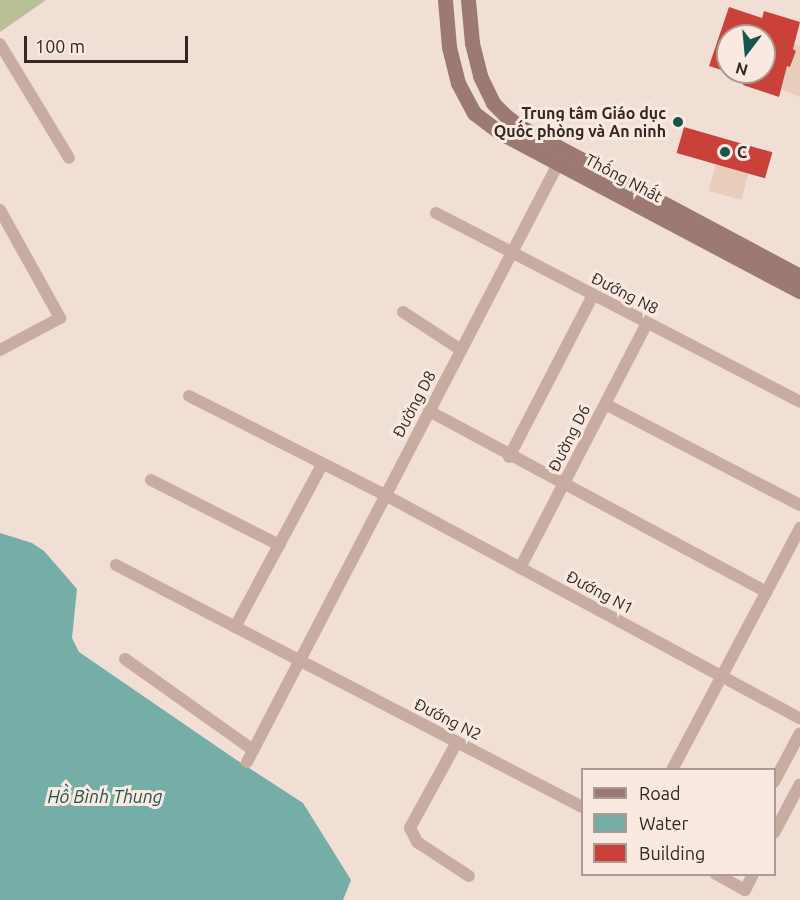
<!DOCTYPE html>
<html>
<head>
<meta charset="utf-8">
<style>
  body { margin:0 }
  #map { position:relative; width:800px; height:900px; overflow:hidden; background:#f1ded5; font-family:Ubuntu,sans-serif }
  div>[style] { position:absolute }
  .green>* { inset:0; background:#bac095 }
  .plaza>* { inset:0; background:#eaccbb; transform-origin:0 0 }
  .water>* { inset:0; background:#74aea6 }
  .building>* { inset:0; background:#ca413a; transform-origin:0 0 }
  .street>* { height:12px; margin:-6px; padding:0 6px; transform-origin:6px; border-radius:6px; background:#c9aca1 }
  .secondary>* { height:15px; margin:-7.5px; padding:0 7.5px; transform-origin:7.5px; border-radius:7.5px; background:#9c7a73 }
  .dots>* { width:16px; height:16px; translate:-50% -50%; box-sizing:border-box; border:3px solid #f9e9e1; border-radius:50% }
  span { translate:-50% -50%; white-space:nowrap; text-align:center; line-height:1.15; -webkit-text-stroke:6px #f9e9e1; paint-order:stroke }
  .poi-label { font-size:16px; color:#332624; font-weight:700 }
  .right { translate:-100% -50%; text-align:right }
  .left { translate:0 -50%; text-align:left }
  .street-label { font-size:16px; color:#332624 }
  .water-label { font-size:18px; color:#19554d; font-style:italic }
  .legend { position:absolute; left:581px; top:768px; width:195px; height:108px; box-sizing:border-box; background:#f9e9e1; border:2px solid #aa9b95; margin:0; padding:8px 10px; list-style:none; font-size:18px; color:#332624 }
  .legend li { display:flex; align-items:center; gap:12px; height:30px }
  .legend b { width:30px; border:2px solid #aa9b95 }
  .north { position:absolute; left:716px; top:24px; width:60px; height:60px; box-sizing:border-box; background:#f9e9e1; border:2px solid #aa9b95; border-radius:50%; rotate:196deg; font-size:16px; font-weight:700; line-height:24px; text-align:center; color:#332624 }
  .north::after { content:''; display:block; margin:auto; width:21px; height:27px; background:#19554d; clip-path:polygon(50% 0,100% 100%,50% 72%,0 100%) }
  .scale { position:absolute; left:24px; top:36px; width:164px; height:27px; box-sizing:border-box; border:3px solid #332624; border-top:0; padding-left:8px; font-size:18px; line-height:21px; white-space:nowrap; color:#332624; -webkit-text-stroke:4px #f9e9e1; paint-order:stroke }
</style>
</head>
<body>
<div id="map">
  <div class="green">
    <i style="clip-path:polygon(0 0,46px 0,0 32px)"></i>
  </div>
  <div class="plaza">
    <i style="clip-path:polygon(794px 44px,800px 46px,800px 97px,781px 89px,787px 66px,791px 67px,796px 51px,793px 49px)"></i>
    <i style="left:716px;top:163px;width:34px;height:29px;rotate:15deg"></i>
  </div>
  <div class="water">
    <i style="clip-path:polygon(0 533px,32px 543px,44px 551px,77px 589px,72px 638px,79px 652px,235px 759px,303px 803px,351px 880px,343px 900px,0 900px)"></i>
  </div>
  <div class="building">
    <i style="clip-path:polygon(729px 7px,762px 18px,764px 11px,800px 22px,793px 49px,796px 51px,790px 67px,787px 66px,779px 97px,743px 85px,747px 72px,764px 72px,764px 36px,737px 32px,736px 36px,728px 36px,728px 72px,709px 66px)"></i>
    <i style="left:684px;top:127px;width:92px;height:27px;rotate:16deg"></i>
  </div>
  <div class="street">
    <i style="left:0;top:44px;width:133px;rotate:58.8deg"></i>
    <i style="left:0;top:210px;width:124px;rotate:60.9deg"></i>
    <i style="left:60px;top:318px;width:68px;rotate:151.9deg"></i>
    <i style="left:436px;top:213px;width:410px;rotate:27.4deg"></i>
    <i style="left:403px;top:312px;width:69px;rotate:33.2deg"></i>
    <i style="left:189px;top:396px;width:220px;rotate:26.8deg"></i>
    <i style="left:385px;top:495px;width:471px;rotate:28.3deg"></i>
    <i style="left:605px;top:404px;width:220px;rotate:27.4deg"></i>
    <i style="left:429px;top:411px;width:383px;rotate:28.2deg"></i>
    <i style="left:509px;top:457px;width:182px;rotate:-62.6deg"></i>
    <i style="left:151px;top:480px;width:144px;rotate:26.9deg"></i>
    <i style="left:116px;top:565px;width:525px;rotate:27.44deg"></i>
    <i style="left:520px;top:568px;width:276px;rotate:-62.6deg"></i>
    <i style="left:235px;top:627px;width:184px;rotate:-61.8deg"></i>
    <i style="left:125px;top:659px;width:157px;rotate:35.4deg"></i>
    <i style="left:457px;top:742px;width:98px;rotate:118.7deg"></i>
    <i style="left:410px;top:828px;width:16px;rotate:63deg"></i>
    <i style="left:417px;top:842px;width:62px;rotate:33.2deg"></i>
    <i style="left:247px;top:762px;width:674px;rotate:-62.52deg"></i>
    <i style="left:672px;top:770px;width:274px;rotate:-62.1deg"></i>
    <i style="left:774px;top:782px;width:55px;rotate:-62deg"></i>
    <i style="left:774px;top:833px;width:55px;rotate:-62deg"></i>
    <i style="left:716px;top:874px;width:33px;rotate:29deg"></i>
    <i style="left:745px;top:890px;width:18px;rotate:-63deg"></i>
  </div>
  <div class="secondary">
    <i style="left:445px;top:0;width:47px;rotate:85.1deg"></i>
    <i style="left:449px;top:47px;width:37px;rotate:76deg"></i>
    <i style="left:458px;top:83px;width:34px;rotate:62deg"></i>
    <i style="left:474px;top:113px;width:34px;rotate:37deg"></i>
    <i style="left:501px;top:133px;width:338px;rotate:27.9deg"></i>
    <i style="left:468px;top:0;width:43px;rotate:84.7deg"></i>
    <i style="left:472px;top:43px;width:34px;rotate:76deg"></i>
    <i style="left:480px;top:76px;width:30px;rotate:64deg"></i>
    <i style="left:493px;top:103px;width:18px;rotate:45deg"></i>
    <i style="left:506px;top:116px;width:16px;rotate:38deg"></i>
    <i style="left:519px;top:126px;width:319px;rotate:28.1deg"></i>
  </div>
  <div class="dots">
    <i style="left:678px;top:122px;background:#19554d"></i>
    <i style="left:725px;top:152px;background:#19554d"></i>
  </div>
  <div class="poi-label">
    <span class="right" style="left:666px;top:122px">Trung tâm Giáo dục<br>Quốc phòng và An ninh</span>
    <span class="left" style="left:737px;top:152px">C</span>
  </div>
  <div class="street-label">
    <span style="left:624px;top:178px;rotate:28deg">Thống Nhất</span>
    <span style="left:625px;top:293px;rotate:27deg">Đướng N8</span>
    <span style="left:414px;top:404px;rotate:-62deg">Đường D8</span>
    <span style="left:569px;top:438px;rotate:-63deg">Đường D6</span>
    <span style="left:600px;top:592px;rotate:28deg">Đướng N1</span>
    <span style="left:448px;top:719px;rotate:27deg">Đướng N2</span>
  </div>
  <div class="water-label">
    <span style="left:105px;top:796px">Hồ Bình Thung</span>
  </div>
  <ul class="legend">
  <li><b style="height:8px;background:#9c7a73"></b>Road</li>
  <li><b style="height:16px;background:#74aea6"></b>Water</li>
  <li><b style="height:16px;background:#ca413a"></b>Building</li>
  </ul>
  <div class="north">N</div>
  <div class="scale">100 m</div>
</div>
</body>
</html>
